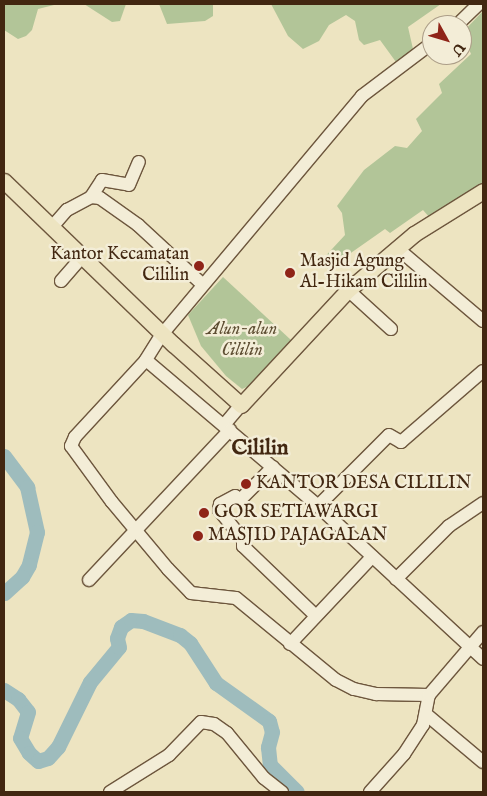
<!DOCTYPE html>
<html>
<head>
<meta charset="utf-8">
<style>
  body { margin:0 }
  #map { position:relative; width:487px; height:796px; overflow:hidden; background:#ede4c1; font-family:"IM FELL English",serif }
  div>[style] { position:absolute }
  .green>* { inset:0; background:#b2c598 }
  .river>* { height:15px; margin:-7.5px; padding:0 7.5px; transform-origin:7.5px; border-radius:7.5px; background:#9ebcbd }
  .roads { filter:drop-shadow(1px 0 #6d563d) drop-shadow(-1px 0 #6d563d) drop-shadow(0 1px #6d563d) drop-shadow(0 -1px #6d563d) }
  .minor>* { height:12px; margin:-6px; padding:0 6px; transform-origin:6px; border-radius:6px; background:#f3edd7 }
  .major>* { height:15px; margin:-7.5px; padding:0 7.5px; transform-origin:7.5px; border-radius:7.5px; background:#ede4c1 }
  .dots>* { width:14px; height:14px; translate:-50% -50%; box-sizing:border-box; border:2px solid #f3edd7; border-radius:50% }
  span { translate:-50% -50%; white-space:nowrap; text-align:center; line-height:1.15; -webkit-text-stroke:5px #f3edd7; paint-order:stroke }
  .poi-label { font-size:18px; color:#422711 }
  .right { translate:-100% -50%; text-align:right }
  .left { translate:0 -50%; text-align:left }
  .park-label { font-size:18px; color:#5e4e33; font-style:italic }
  .district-label { font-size:22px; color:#422711; font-weight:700 }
  .frame { position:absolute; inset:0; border:5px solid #422711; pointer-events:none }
  .north { position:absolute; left:422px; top:15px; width:50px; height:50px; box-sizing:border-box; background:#f3edd7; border:1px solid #ac9e88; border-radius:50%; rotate:129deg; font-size:14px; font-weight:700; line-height:20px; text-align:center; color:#422711 }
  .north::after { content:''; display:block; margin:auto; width:18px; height:22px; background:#8f2418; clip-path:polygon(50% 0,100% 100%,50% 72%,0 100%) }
</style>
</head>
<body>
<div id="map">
  <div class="green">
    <i style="clip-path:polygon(4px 4px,58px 4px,38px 9px,32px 30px,26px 36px,18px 39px,4px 30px)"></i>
    <i style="clip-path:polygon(84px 4px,126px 4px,120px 21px,112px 22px)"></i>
    <i style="clip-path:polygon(159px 4px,213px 4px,213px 16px,205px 21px,167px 24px)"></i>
    <i style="clip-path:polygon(271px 4px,441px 4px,408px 27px,413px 49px,396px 62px,380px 40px,364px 45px,359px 40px,355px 21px,346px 15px,329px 25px,319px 41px,303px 49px,288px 36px)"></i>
    <i style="clip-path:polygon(483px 11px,483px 186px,430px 218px,423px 210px,390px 233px,385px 229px,328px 269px,320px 262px,345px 235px,342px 213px,337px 206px,364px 170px,395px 146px,407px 148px,422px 131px,416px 119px,442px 93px,439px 84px,471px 54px,462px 33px)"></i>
    <i style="clip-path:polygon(223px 277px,291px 340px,249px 386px,242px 389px,226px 376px,201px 346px,188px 315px)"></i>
  </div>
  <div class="river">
    <i style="left:4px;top:456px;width:39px;rotate:53deg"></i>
    <i style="left:27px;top:487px;width:46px;rotate:77.5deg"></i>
    <i style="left:37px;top:532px;width:34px;rotate:104deg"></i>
    <i style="left:29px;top:565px;width:14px;rotate:120deg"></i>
    <i style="left:22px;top:577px;width:24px;rotate:138deg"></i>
    <i style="left:4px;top:690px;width:17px;rotate:33deg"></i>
    <i style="left:18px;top:699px;width:16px;rotate:52deg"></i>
    <i style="left:28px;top:712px;width:27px;rotate:107deg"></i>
    <i style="left:20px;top:738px;width:17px;rotate:59deg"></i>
    <i style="left:29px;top:753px;width:12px;rotate:42deg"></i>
    <i style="left:38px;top:761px;width:10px;rotate:-17deg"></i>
    <i style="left:48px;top:758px;width:15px;rotate:-48deg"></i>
    <i style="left:58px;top:747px;width:72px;rotate:-63.8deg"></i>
    <i style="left:90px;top:682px;width:45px;rotate:-50.4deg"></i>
    <i style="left:119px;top:647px;width:9px;rotate:-103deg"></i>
    <i style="left:117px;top:638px;width:12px;rotate:-70deg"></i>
    <i style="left:121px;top:627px;width:12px;rotate:-35deg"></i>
    <i style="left:131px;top:620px;width:12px;rotate:5deg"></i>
    <i style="left:143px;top:621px;width:40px;rotate:21deg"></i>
    <i style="left:180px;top:635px;width:13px;rotate:39deg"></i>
    <i style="left:190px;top:643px;width:48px;rotate:57deg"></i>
    <i style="left:216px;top:683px;width:65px;rotate:35.6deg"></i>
    <i style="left:269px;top:721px;width:11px;rotate:75deg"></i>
    <i style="left:272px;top:732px;width:16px;rotate:105deg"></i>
    <i style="left:268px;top:747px;width:18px;rotate:84deg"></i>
    <i style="left:270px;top:765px;width:38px;rotate:45deg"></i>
  </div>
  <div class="roads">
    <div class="minor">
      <i style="left:457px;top:25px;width:30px;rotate:-44deg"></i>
      <i style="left:432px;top:43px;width:88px;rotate:142.9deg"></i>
      <i style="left:362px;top:96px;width:311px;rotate:130deg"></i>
      <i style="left:162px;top:334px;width:31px;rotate:122deg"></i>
      <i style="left:146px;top:360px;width:226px;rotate:40.3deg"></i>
      <i style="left:318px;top:506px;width:225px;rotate:42.8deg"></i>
      <i style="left:91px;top:197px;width:9px;rotate:6deg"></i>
      <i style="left:100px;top:198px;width:47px;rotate:35.4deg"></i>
      <i style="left:138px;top:225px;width:88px;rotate:42.7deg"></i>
      <i style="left:52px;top:227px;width:23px;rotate:-49deg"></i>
      <i style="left:67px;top:210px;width:27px;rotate:-28deg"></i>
      <i style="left:91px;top:197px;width:20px;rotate:-57deg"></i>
      <i style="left:102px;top:180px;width:27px;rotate:10deg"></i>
      <i style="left:129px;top:185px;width:25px;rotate:-67deg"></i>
      <i style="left:397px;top:248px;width:113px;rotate:40.3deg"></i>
      <i style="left:61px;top:281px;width:32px;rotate:-49deg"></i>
      <i style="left:348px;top:290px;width:58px;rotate:42.2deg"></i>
      <i style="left:146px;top:360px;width:105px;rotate:132.7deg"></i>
      <i style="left:75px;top:437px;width:10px;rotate:114deg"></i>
      <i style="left:71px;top:446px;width:69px;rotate:53.8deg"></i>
      <i style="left:112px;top:502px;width:87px;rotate:50.1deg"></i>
      <i style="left:168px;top:569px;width:33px;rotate:46deg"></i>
      <i style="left:191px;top:593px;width:45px;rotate:6.3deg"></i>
      <i style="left:236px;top:598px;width:129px;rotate:39.4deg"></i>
      <i style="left:336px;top:680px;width:20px;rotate:27deg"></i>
      <i style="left:354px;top:689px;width:23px;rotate:13deg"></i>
      <i style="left:376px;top:694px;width:53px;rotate:1.1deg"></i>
      <i style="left:224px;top:425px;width:26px;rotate:-50deg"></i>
      <i style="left:273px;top:467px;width:47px;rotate:135deg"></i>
      <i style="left:240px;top:500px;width:6px;rotate:-141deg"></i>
      <i style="left:235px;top:496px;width:17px;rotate:152deg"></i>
      <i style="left:220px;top:504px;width:6px;rotate:99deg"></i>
      <i style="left:219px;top:510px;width:38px;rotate:51deg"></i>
      <i style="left:243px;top:540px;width:6px;rotate:90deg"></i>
      <i style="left:243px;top:546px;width:100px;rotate:43.8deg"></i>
      <i style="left:318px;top:506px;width:100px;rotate:-45deg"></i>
      <i style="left:389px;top:435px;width:14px;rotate:30deg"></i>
      <i style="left:401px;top:442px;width:108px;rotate:-40.9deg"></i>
      <i style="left:396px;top:579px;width:75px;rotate:-45deg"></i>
      <i style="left:449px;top:526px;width:41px;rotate:-34.1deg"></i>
      <i style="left:89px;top:580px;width:206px;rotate:-46.8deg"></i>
      <i style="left:290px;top:644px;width:120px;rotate:-46.7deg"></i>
      <i style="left:427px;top:715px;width:73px;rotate:40deg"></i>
      <i style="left:110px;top:792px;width:70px;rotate:-32.1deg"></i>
      <i style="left:169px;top:755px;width:46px;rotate:-45.9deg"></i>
      <i style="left:201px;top:722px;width:13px;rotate:9deg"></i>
      <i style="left:214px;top:724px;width:16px;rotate:35deg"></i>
      <i style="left:227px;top:733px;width:58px;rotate:50.6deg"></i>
      <i style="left:264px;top:778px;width:23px;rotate:38deg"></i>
      <i style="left:370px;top:792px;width:51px;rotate:-48.2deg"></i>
      <i style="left:404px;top:754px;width:35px;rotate:-57deg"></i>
      <i style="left:423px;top:725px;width:31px;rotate:-79deg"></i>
      <i style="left:429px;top:695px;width:83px;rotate:-49.4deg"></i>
    </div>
    <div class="major">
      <i style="left:4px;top:181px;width:235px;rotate:44deg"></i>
      <i style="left:173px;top:344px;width:91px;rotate:41.9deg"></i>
      <i style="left:241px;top:405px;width:157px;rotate:-47.1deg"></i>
      <i style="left:348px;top:290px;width:87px;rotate:-40.3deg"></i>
      <i style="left:414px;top:234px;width:81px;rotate:-31.9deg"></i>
    </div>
  </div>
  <div class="dots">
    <i style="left:199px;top:266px;background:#8f2418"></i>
    <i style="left:290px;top:273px;background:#8f2418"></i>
    <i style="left:246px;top:484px;background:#8f2418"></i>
    <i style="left:204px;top:513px;background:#8f2418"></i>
    <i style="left:198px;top:536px;background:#8f2418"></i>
  </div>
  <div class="poi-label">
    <span class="right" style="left:189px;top:266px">Kantor Kecamatan<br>Cililin</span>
    <span class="left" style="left:300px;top:273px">Masjid Agung<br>Al-Hikam Cililin</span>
    <span class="left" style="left:256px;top:484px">KANTOR DESA CILILIN</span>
    <span class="left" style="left:214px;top:513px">GOR SETIAWARGI</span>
    <span class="left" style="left:208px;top:536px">MASJID PAJAGALAN</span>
  </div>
  <div class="park-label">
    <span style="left:242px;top:341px">Alun-alun<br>Cililin</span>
  </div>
  <div class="district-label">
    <span style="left:260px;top:449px">Cililin</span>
  </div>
  <div class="frame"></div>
  <div class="north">U</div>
</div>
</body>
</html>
